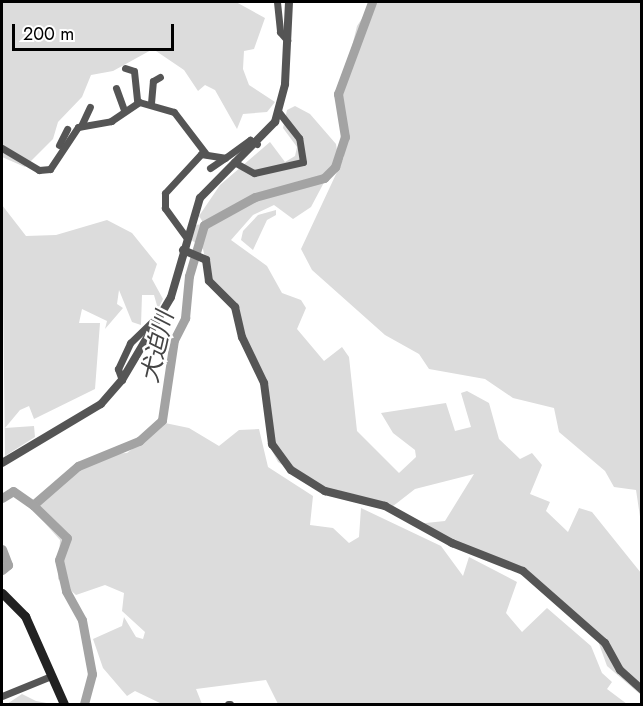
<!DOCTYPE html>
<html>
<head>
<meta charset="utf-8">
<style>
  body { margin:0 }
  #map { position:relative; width:643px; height:706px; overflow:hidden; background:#fff; font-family:Jost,"Noto Sans JP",sans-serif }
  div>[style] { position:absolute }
  .green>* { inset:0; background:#dcdcdc }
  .river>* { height:9px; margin:-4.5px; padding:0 4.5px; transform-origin:4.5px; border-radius:4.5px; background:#a3a3a3 }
  .minor>* { height:7px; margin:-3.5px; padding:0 3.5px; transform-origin:3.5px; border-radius:3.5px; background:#555 }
  .tertiary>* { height:8px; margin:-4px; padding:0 4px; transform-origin:4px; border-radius:4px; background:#555 }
  .secondary>* { height:9px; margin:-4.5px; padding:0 4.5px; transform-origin:4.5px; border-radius:4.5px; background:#222 }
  span { translate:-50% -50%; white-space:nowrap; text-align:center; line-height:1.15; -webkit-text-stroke:5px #fff; paint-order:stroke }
  .water-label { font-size:24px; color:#444; font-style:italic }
  .frame { position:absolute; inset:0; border:3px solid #000; pointer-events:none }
  .scale { position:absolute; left:12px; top:24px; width:162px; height:27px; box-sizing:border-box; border:3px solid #000; border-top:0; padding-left:8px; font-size:18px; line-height:21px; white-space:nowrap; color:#000; -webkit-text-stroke:4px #fff; paint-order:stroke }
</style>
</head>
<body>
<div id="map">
  <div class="green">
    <i style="clip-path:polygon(2px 2px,236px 2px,265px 18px,254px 49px,244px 51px,243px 69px,249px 85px,275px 102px,267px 112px,243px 114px,237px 129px,215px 90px,205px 85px,198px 91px,184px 70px,153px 49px,113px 71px,91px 75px,82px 97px,58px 122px,53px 139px,25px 167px,2px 157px)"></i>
    <i style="clip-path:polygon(373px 2px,641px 2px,641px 523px,636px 490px,614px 487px,605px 471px,559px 432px,554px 408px,513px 398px,485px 379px,429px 369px,419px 354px,385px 335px,312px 270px,301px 249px,344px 157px,338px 104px,357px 26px)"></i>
    <i style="clip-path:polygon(295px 106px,310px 114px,336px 144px,338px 156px,311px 207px,293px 219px,274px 205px,253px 215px,231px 240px,267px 266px,282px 293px,301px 300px,306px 308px,297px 329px,324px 361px,342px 347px,349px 357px,357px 431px,399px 473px,416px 457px,415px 450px,393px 433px,381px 413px,446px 403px,455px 431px,471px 427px,461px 393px,467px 391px,489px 403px,499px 439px,520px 459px,532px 453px,542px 465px,530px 494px,550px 502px,546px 511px,568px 532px,579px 508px,592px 512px,641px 573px,641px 695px,607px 666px,598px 641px,521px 574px,416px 524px,445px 521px,474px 474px,415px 489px,388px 510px,314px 485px,278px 462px,269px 445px,267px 403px,256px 363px,234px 307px,212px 288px,203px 249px,189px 238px,195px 225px,204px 224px,199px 216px,220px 185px,270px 142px,285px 162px,295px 156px,297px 147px,283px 128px,287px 110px)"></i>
    <i style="clip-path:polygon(2px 205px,26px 236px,56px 235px,107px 220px,132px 233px,157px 264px,152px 279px,163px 299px,158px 309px,154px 295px,142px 295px,141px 325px,132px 322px,119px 290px,117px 304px,123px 308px,105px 329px,107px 321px,82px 309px,79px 323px,100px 323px,95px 389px,34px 419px,29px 406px,20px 410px,5px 428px,34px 426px,35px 437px,5px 456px)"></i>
    <i style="clip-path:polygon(276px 210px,276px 215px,267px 220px,253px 250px,241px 240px,243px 231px,258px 215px)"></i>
    <i style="clip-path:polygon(165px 423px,189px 428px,219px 446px,239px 430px,259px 429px,268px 467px,313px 496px,310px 525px,333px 528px,349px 543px,359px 537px,361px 508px,441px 546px,463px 576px,469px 557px,517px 582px,506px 613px,522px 632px,547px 608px,591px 646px,602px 673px,612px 682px,607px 689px,627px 704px,278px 704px,266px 680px,196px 689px,202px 704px,162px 704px,135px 691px,127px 696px,103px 668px,93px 639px,122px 626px,124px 617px,136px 637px,143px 639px,145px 632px,122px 611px,124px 593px,105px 585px,76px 595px,58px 579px,60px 540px,34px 511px,77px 464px,92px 464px,96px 455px,127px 453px)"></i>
    <i style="clip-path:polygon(22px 694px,36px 701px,52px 704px,7px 704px)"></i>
  </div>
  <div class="river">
    <i style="left:2px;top:498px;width:13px;rotate:-32deg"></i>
    <i style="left:13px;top:491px;width:24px;rotate:35deg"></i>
    <i style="left:33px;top:505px;width:60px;rotate:-40.9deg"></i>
    <i style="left:78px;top:466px;width:66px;rotate:-22.3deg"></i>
    <i style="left:139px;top:441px;width:31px;rotate:-42deg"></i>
    <i style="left:162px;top:420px;width:81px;rotate:-81.5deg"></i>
    <i style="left:174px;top:340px;width:25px;rotate:-63deg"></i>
    <i style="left:185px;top:318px;width:42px;rotate:-84.6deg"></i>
    <i style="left:189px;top:276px;width:53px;rotate:-73.6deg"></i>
    <i style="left:204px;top:225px;width:58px;rotate:-28.8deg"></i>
    <i style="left:255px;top:197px;width:72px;rotate:-15.4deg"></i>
    <i style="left:324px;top:178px;width:16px;rotate:-45deg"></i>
    <i style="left:335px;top:167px;width:32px;rotate:-72deg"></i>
    <i style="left:345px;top:137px;width:44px;rotate:-99.2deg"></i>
    <i style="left:338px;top:94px;width:98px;rotate:-69.7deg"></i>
    <i style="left:33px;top:505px;width:47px;rotate:44.1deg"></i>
    <i style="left:67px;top:538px;width:23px;rotate:110deg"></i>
    <i style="left:59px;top:560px;width:32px;rotate:77deg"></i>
    <i style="left:66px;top:591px;width:33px;rotate:61deg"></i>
    <i style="left:82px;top:620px;width:55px;rotate:79.5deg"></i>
    <i style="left:92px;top:674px;width:31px;rotate:105deg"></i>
    <i style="left:2px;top:549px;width:17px;rotate:69deg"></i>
    <i style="left:8px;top:565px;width:8px;rotate:140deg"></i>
  </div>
  <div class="minor">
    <i style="left:277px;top:2px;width:30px;rotate:84deg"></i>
    <i style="left:280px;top:32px;width:11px;rotate:49deg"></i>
    <i style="left:125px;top:68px;width:9px;rotate:18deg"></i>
    <i style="left:134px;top:71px;width:31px;rotate:84deg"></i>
    <i style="left:116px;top:88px;width:23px;rotate:70deg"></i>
    <i style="left:151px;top:103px;width:22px;rotate:-85deg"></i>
    <i style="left:153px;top:81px;width:8px;rotate:-30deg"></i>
    <i style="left:81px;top:126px;width:21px;rotate:-65deg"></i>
    <i style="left:59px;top:145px;width:18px;rotate:-63deg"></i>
    <i style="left:2px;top:148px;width:43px;rotate:30.7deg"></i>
    <i style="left:39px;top:170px;width:11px;rotate:-5deg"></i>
    <i style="left:50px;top:169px;width:50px;rotate:-56.3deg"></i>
    <i style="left:78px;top:127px;width:34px;rotate:-10deg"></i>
    <i style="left:111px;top:121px;width:34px;rotate:-34deg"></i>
    <i style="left:139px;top:102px;width:36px;rotate:16deg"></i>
    <i style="left:174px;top:112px;width:53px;rotate:52.7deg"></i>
    <i style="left:234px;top:162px;width:23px;rotate:29deg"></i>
    <i style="left:254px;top:173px;width:50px;rotate:-12.7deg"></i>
    <i style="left:303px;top:162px;width:24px;rotate:-99deg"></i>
    <i style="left:299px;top:138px;width:33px;rotate:-128deg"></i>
    <i style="left:210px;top:168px;width:18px;rotate:-34deg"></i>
    <i style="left:186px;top:237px;width:36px;rotate:-126deg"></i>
    <i style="left:165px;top:208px;width:15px;rotate:-90deg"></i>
    <i style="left:165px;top:193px;width:53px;rotate:-47.3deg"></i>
    <i style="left:201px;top:154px;width:24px;rotate:9deg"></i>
    <i style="left:225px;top:158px;width:31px;rotate:-36deg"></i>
    <i style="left:250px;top:140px;width:8px;rotate:30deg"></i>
    <i style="left:122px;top:380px;width:12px;rotate:-110deg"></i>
    <i style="left:118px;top:369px;width:29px;rotate:-65deg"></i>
    <i style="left:130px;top:343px;width:46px;rotate:-44.1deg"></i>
    <i style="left:2px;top:696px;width:53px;rotate:-22.2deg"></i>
    <i style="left:228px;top:704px;width:2px"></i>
  </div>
  <div class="tertiary">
    <i style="left:183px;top:250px;width:25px;rotate:23deg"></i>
    <i style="left:206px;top:260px;width:21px;rotate:82deg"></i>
    <i style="left:209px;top:281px;width:37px;rotate:45deg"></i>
    <i style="left:235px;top:307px;width:31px;rotate:77deg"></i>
    <i style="left:242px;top:337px;width:51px;rotate:64.4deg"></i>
    <i style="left:264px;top:383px;width:62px;rotate:82.5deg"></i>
    <i style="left:272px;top:444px;width:32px;rotate:54deg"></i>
    <i style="left:291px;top:470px;width:40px;rotate:32deg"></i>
    <i style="left:325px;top:491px;width:62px;rotate:14deg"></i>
    <i style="left:385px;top:506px;width:77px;rotate:28.9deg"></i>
    <i style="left:452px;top:543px;width:76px;rotate:21.5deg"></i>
    <i style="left:523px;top:571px;width:109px;rotate:41.3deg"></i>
    <i style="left:605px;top:643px;width:31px;rotate:61deg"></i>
    <i style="left:620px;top:670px;width:30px;rotate:42deg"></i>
    <i style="left:2px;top:463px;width:115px;rotate:-30.8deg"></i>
    <i style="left:101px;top:404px;width:32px;rotate:-49deg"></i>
    <i style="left:122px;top:380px;width:96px;rotate:-59.4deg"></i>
    <i style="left:171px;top:297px;width:103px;rotate:-73.7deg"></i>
    <i style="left:200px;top:198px;width:107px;rotate:-45.4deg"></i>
    <i style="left:275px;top:122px;width:39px;rotate:-75deg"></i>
    <i style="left:285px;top:84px;width:82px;rotate:-87.2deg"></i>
  </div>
  <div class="secondary">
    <i style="left:2px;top:593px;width:33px;rotate:45deg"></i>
    <i style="left:25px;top:616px;width:96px;rotate:66.1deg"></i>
  </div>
  <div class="water-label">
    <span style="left:157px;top:347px;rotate:-77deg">犬迫川</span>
  </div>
  <div class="frame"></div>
  <div class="scale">200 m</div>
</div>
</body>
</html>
